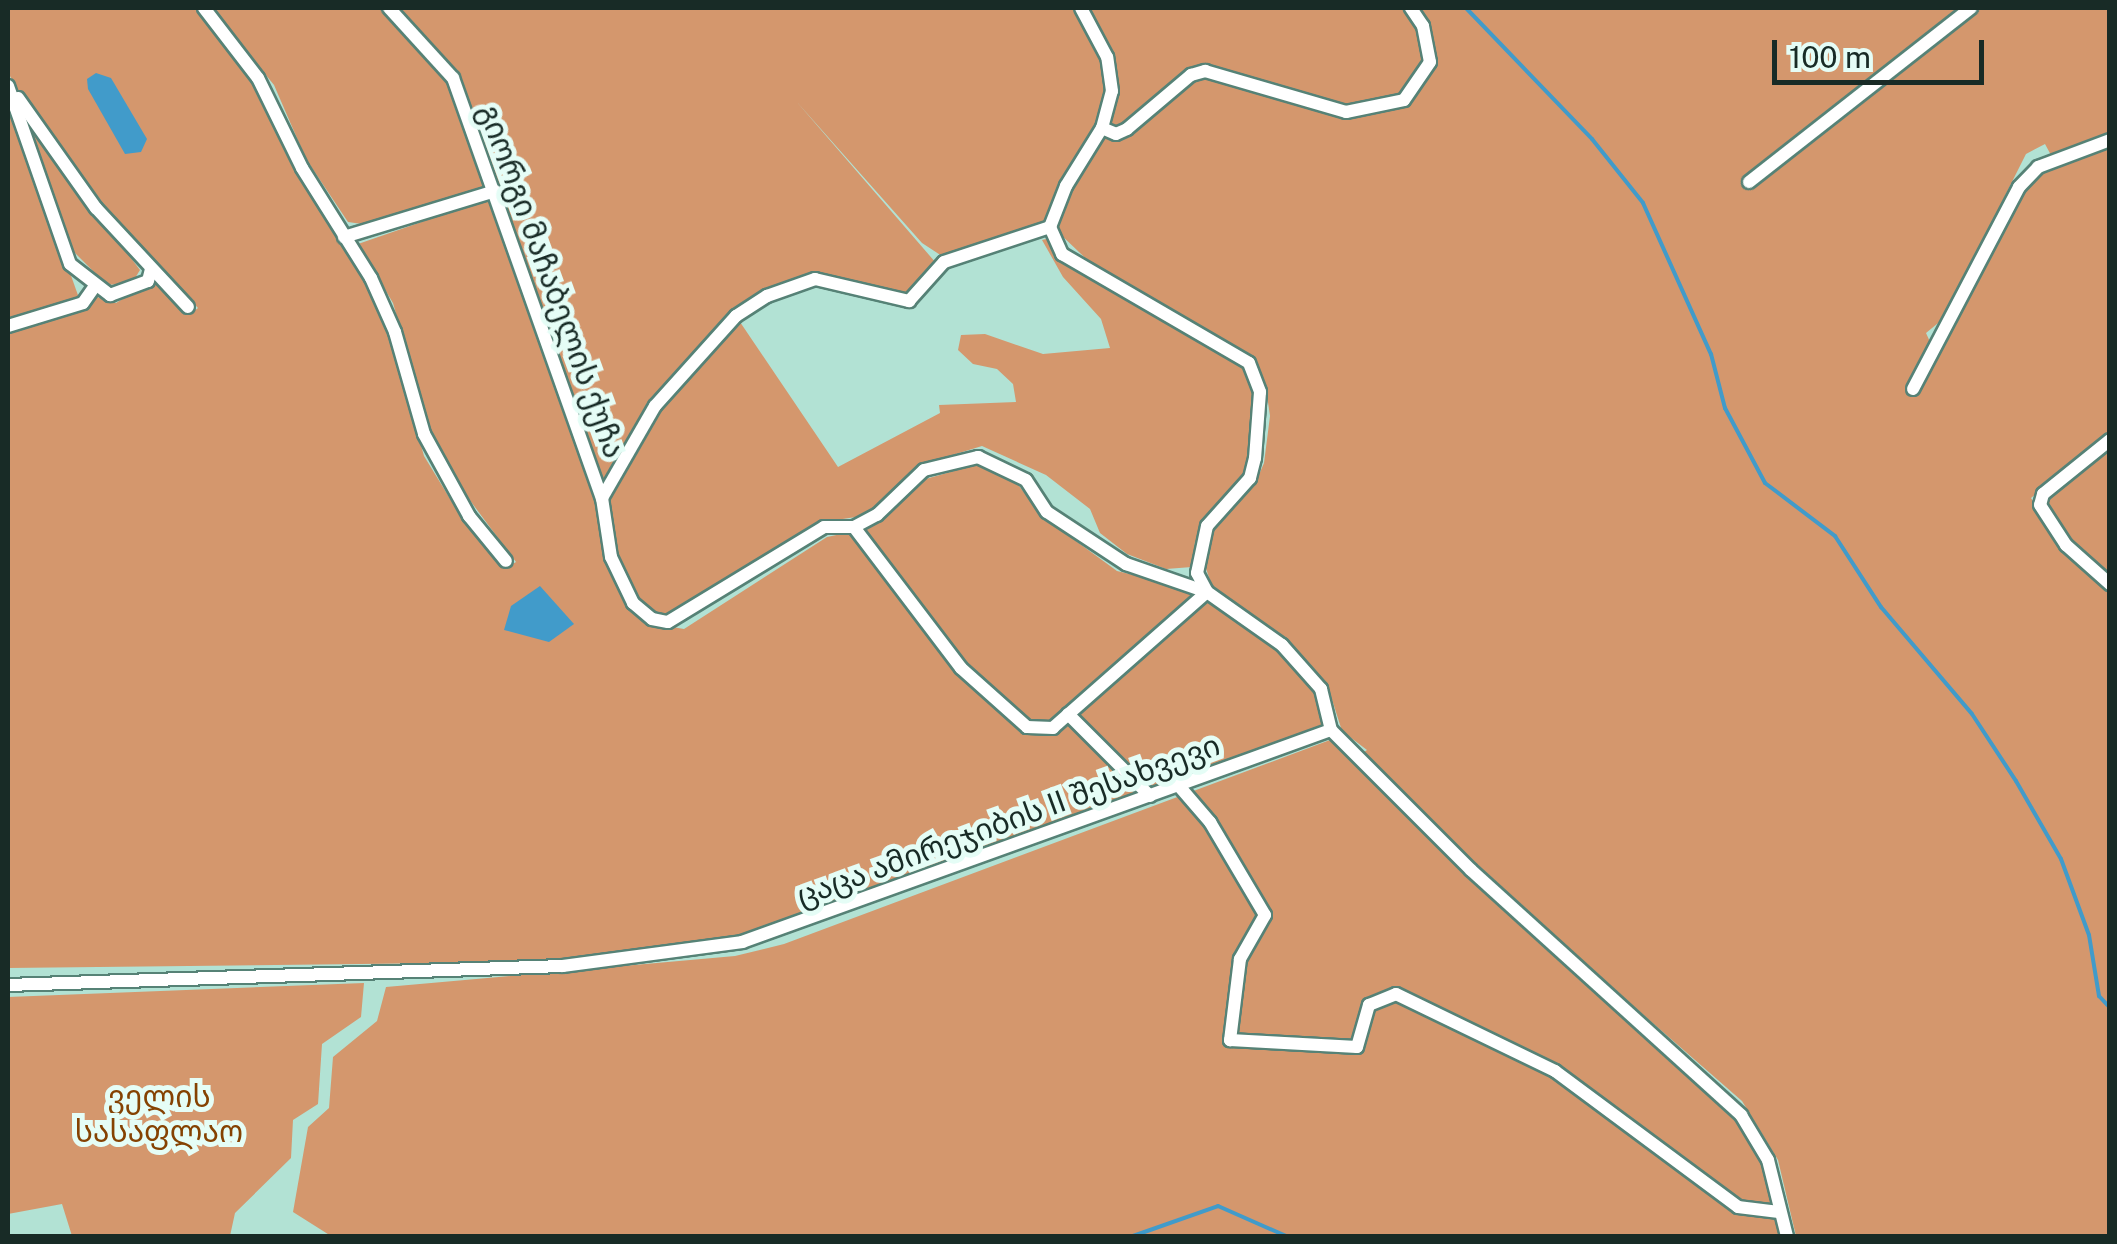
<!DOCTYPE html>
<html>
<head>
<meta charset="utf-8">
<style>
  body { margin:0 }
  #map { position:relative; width:2117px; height:1244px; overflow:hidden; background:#b2e2d4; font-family:"Public Sans","Noto Sans Georgian",sans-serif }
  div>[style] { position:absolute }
  .green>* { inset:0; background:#d4976d }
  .water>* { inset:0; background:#419bca }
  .stream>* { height:4px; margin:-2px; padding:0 2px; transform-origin:2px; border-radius:2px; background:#419bca }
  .roads { filter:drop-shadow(2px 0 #568276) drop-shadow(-2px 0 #568276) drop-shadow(0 2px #568276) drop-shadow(0 -2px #568276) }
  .minor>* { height:12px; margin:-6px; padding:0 6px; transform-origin:6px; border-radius:6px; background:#fff }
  span { translate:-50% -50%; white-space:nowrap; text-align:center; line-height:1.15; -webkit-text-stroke:10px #e5fdf6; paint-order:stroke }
  .street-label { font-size:30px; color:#182b26 }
  .park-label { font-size:30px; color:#854202 }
  .frame { position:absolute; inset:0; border:10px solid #182b26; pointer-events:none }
  .scale { position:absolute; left:1772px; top:40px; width:212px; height:45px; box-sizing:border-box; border:5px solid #182b26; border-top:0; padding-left:12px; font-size:30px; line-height:35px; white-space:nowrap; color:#182b26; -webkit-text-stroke:8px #e5fdf6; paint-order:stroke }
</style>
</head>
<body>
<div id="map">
  <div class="green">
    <i style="clip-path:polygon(8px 8px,196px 8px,254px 81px,368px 286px,390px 335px,424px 456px,463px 520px,506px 568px,516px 562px,448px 471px,424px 414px,393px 303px,358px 244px,488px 199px,597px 501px,606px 560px,643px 622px,684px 629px,827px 537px,865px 529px,922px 480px,979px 464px,1013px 478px,1043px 517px,1117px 571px,1192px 589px,1283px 653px,1314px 689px,1324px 725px,739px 936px,532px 962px,8px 968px,8px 330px,94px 296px,116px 303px,155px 279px,189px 315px,198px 308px,124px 231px,16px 88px,8px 72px)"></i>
    <i style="clip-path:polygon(211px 8px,383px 8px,452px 86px,488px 185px,369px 225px,348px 222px,306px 159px,274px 85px)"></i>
    <i style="clip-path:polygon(395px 8px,1078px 8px,1104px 58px,1108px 92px,1099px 125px,1043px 224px,945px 258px,922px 243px,796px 101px,936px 263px,910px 297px,862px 291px,835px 276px,797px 279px,707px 343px,610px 479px,600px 482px,464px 90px)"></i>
    <i style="clip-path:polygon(1085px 8px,1965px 8px,1746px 180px,1803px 142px,1818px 139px,1837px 113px,1979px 8px,2109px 8px,2109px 135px,2052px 157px,2045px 144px,2026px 154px,1943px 319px,1926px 333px,1931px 344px,1906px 390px,1917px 393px,2029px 185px,2046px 171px,2109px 145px,2109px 434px,2031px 498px,2066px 553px,2046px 501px,2109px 447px,2109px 1236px,1796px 1236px,1778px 1160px,1742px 1101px,1482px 874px,1361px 754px,1367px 750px,1342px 731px,1328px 687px,1289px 643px,1213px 589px,1202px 557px,1205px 541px,1255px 484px,1264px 463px,1270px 416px,1265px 382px,1244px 351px,1099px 271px,1059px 233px,1059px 215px,1099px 138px,1117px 85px)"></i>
    <i style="clip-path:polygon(8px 99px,79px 298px,8px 320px)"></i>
    <i style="clip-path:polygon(27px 119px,140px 270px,132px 283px,107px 285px,74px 252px)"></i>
    <i style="clip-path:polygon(1050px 238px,1059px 258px,1244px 365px,1255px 386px,1248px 473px,1195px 542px,1192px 567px,1166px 569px,1127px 554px,1100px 533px,1090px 509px,1046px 475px,982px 446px,923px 464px,869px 515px,823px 522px,668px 616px,651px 613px,638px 601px,616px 554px,607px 500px,660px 407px,740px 322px,838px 467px,940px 413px,939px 405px,1016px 402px,1013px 384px,997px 369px,973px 364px,958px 350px,961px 335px,985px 334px,1043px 354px,1110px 348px,1101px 319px,1063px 277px,1042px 240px)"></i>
    <i style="clip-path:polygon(1330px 740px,1736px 1122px,1763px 1165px,1781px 1236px,331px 1236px,293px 1212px,308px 1127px,329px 1108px,333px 1057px,377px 1021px,386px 987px,735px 956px,784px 944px)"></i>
    <i style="clip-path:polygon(364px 983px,361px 1017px,322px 1044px,318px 1104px,293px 1120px,291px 1158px,235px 1213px,230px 1236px,72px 1236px,62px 1204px,8px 1214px,8px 997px)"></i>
  </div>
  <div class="water">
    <i style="clip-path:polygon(96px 73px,111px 78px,147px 139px,141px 152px,125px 154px,88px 89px,87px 79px)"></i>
    <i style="clip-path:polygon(540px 586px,574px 624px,549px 642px,504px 630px,511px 606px)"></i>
  </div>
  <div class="stream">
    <i style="left:1466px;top:8px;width:182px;rotate:46.1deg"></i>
    <i style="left:1592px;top:139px;width:82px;rotate:51.4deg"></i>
    <i style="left:1643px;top:203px;width:166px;rotate:65.8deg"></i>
    <i style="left:1711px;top:354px;width:56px;rotate:75.5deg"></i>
    <i style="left:1725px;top:408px;width:85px;rotate:61.9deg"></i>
    <i style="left:1765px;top:483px;width:88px;rotate:37.1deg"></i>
    <i style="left:1835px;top:536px;width:85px;rotate:57.1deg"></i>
    <i style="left:1881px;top:607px;width:140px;rotate:49.6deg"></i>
    <i style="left:1972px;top:714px;width:80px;rotate:56.7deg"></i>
    <i style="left:2016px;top:781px;width:90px;rotate:60deg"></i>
    <i style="left:2061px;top:859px;width:81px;rotate:69.8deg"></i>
    <i style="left:2089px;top:935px;width:62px;rotate:80.7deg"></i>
    <i style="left:2099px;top:996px;width:16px;rotate:47deg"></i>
    <i style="left:1133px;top:1236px;width:90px;rotate:-19.4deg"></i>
    <i style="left:1218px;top:1206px;width:74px;rotate:23.8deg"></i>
  </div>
  <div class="roads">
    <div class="minor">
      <i style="left:204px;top:8px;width:88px;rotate:52.4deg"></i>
      <i style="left:258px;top:78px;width:100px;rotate:63.9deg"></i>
      <i style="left:302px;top:168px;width:130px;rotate:57.9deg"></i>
      <i style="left:371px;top:278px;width:59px;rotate:66deg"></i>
      <i style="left:395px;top:332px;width:106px;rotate:74.1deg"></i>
      <i style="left:424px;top:434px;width:94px;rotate:61.2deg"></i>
      <i style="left:469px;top:516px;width:58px;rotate:50.6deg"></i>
      <i style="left:389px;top:8px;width:95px;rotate:47.6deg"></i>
      <i style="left:453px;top:78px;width:446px;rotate:70.5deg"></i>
      <i style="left:602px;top:498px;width:60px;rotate:81.3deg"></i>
      <i style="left:611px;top:557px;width:51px;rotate:64.4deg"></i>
      <i style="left:633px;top:603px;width:25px;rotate:40deg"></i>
      <i style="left:652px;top:619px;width:16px;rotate:11deg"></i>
      <i style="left:668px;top:622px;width:183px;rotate:-31.3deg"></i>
      <i style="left:824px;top:527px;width:30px"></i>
      <i style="left:854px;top:527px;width:26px;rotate:-28deg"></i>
      <i style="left:877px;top:515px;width:65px;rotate:-43.8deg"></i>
      <i style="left:924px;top:470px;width:56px;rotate:-13.5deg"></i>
      <i style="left:978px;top:457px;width:53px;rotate:25.6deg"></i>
      <i style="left:1026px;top:480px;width:38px;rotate:57deg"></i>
      <i style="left:1047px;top:512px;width:95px;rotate:33.4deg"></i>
      <i style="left:1126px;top:564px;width:86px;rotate:19.1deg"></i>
      <i style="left:1207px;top:592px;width:205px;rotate:138.6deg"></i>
      <i style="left:1053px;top:728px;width:26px;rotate:-178deg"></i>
      <i style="left:1027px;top:727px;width:89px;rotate:-138.2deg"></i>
      <i style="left:961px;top:668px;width:177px;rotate:-127.2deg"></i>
      <i style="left:8px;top:86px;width:188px;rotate:70.8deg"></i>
      <i style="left:70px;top:264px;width:51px;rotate:37.8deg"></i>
      <i style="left:110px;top:295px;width:40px;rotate:-20.2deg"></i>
      <i style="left:148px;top:281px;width:12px;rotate:-76deg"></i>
      <i style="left:18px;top:98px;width:135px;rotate:54.7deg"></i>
      <i style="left:96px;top:208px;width:135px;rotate:47.1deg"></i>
      <i style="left:1102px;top:128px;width:15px;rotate:23deg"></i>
      <i style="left:1116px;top:134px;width:12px;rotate:-24deg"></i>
      <i style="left:1127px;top:129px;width:84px;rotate:-40.2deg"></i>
      <i style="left:1191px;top:75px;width:15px;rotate:-16deg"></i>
      <i style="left:1205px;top:71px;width:147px;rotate:16.2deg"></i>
      <i style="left:1346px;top:112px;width:59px;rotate:-11.7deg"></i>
      <i style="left:1404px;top:100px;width:46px;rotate:-55.6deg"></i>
      <i style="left:1430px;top:62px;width:37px;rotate:-101deg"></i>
      <i style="left:1423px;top:26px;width:22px;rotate:-124deg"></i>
      <i style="left:1749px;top:182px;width:282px;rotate:-38.1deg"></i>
      <i style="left:1050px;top:227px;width:30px;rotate:66deg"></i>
      <i style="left:1062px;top:254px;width:216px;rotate:30.2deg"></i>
      <i style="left:1249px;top:363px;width:31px;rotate:69deg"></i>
      <i style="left:1260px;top:392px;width:66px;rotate:94.3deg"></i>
      <i style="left:1255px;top:458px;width:21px;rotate:104deg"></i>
      <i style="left:1250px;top:478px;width:64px;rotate:131.9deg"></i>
      <i style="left:1207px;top:526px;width:48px;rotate:102deg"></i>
      <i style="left:1197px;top:573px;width:21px;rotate:62deg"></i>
      <i style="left:1207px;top:592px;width:92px;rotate:35.2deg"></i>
      <i style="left:1282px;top:645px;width:59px;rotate:48.4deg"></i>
      <i style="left:1321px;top:689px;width:42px;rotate:76.3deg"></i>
      <i style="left:344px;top:237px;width:158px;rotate:-16.9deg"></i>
      <i style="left:8px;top:326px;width:78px;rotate:-17deg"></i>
      <i style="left:83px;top:303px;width:19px;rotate:-55deg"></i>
      <i style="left:1913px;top:389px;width:228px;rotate:-62.3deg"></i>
      <i style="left:2019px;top:187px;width:28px;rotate:-46deg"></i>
      <i style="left:2038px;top:167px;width:77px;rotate:-20.6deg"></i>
      <i style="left:2110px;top:440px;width:86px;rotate:141.1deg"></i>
      <i style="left:2043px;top:494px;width:11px;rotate:105deg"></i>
      <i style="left:2040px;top:505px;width:48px;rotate:57deg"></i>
      <i style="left:2066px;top:545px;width:59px;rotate:41.6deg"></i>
      <i style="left:602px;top:498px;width:106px;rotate:-60.1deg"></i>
      <i style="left:655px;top:406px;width:121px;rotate:-48deg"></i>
      <i style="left:736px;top:316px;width:37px;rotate:-33deg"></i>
      <i style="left:767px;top:296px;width:51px;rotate:-19.5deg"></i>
      <i style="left:815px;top:279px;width:97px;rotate:13.2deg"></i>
      <i style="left:909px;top:301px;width:52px;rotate:-48.1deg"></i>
      <i style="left:944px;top:262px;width:112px;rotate:-18.3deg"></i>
      <i style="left:1050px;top:227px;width:44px;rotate:-68.7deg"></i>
      <i style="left:1066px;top:186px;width:68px;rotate:-58.2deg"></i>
      <i style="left:1102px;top:128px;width:38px;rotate:-75deg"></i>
      <i style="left:1112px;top:91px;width:34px;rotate:-98deg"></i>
      <i style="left:1107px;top:57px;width:55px;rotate:-118deg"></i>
      <i style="left:1068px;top:714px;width:116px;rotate:45deg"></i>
      <i style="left:1179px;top:786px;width:48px;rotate:49.3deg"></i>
      <i style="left:1210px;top:822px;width:108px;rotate:59.4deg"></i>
      <i style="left:1265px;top:915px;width:51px;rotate:119.6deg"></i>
      <i style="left:1240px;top:959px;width:82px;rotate:97deg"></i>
      <i style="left:1230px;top:1040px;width:127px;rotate:3.2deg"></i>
      <i style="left:1357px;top:1047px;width:44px;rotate:-74.1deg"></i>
      <i style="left:1369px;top:1005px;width:29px;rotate:-22deg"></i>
      <i style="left:1396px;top:994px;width:177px;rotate:25.8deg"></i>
      <i style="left:1555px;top:1071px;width:228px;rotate:36.6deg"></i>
      <i style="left:1738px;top:1207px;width:39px;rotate:7deg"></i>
      <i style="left:8px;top:985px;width:555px;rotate:-1.96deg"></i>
      <i style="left:563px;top:966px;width:181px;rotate:-7.6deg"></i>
      <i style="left:742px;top:942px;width:626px;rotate:-19.8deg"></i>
      <i style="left:1331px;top:730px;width:198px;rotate:45deg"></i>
      <i style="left:1471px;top:870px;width:365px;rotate:42.2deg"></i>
      <i style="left:1741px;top:1115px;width:52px;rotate:59deg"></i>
      <i style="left:1768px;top:1160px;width:78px;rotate:76deg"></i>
    </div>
  </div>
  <div class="street-label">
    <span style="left:552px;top:281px;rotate:70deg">გიორგი მაჩაბელის ქუჩა</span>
    <span style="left:1008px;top:820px;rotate:-20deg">ცაცა ამირეჯიბის II შესახვევი</span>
  </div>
  <div class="park-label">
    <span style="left:159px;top:1113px">ველის<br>სასაფლაო</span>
  </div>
  <div class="frame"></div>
  <div class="scale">100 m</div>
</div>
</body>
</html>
